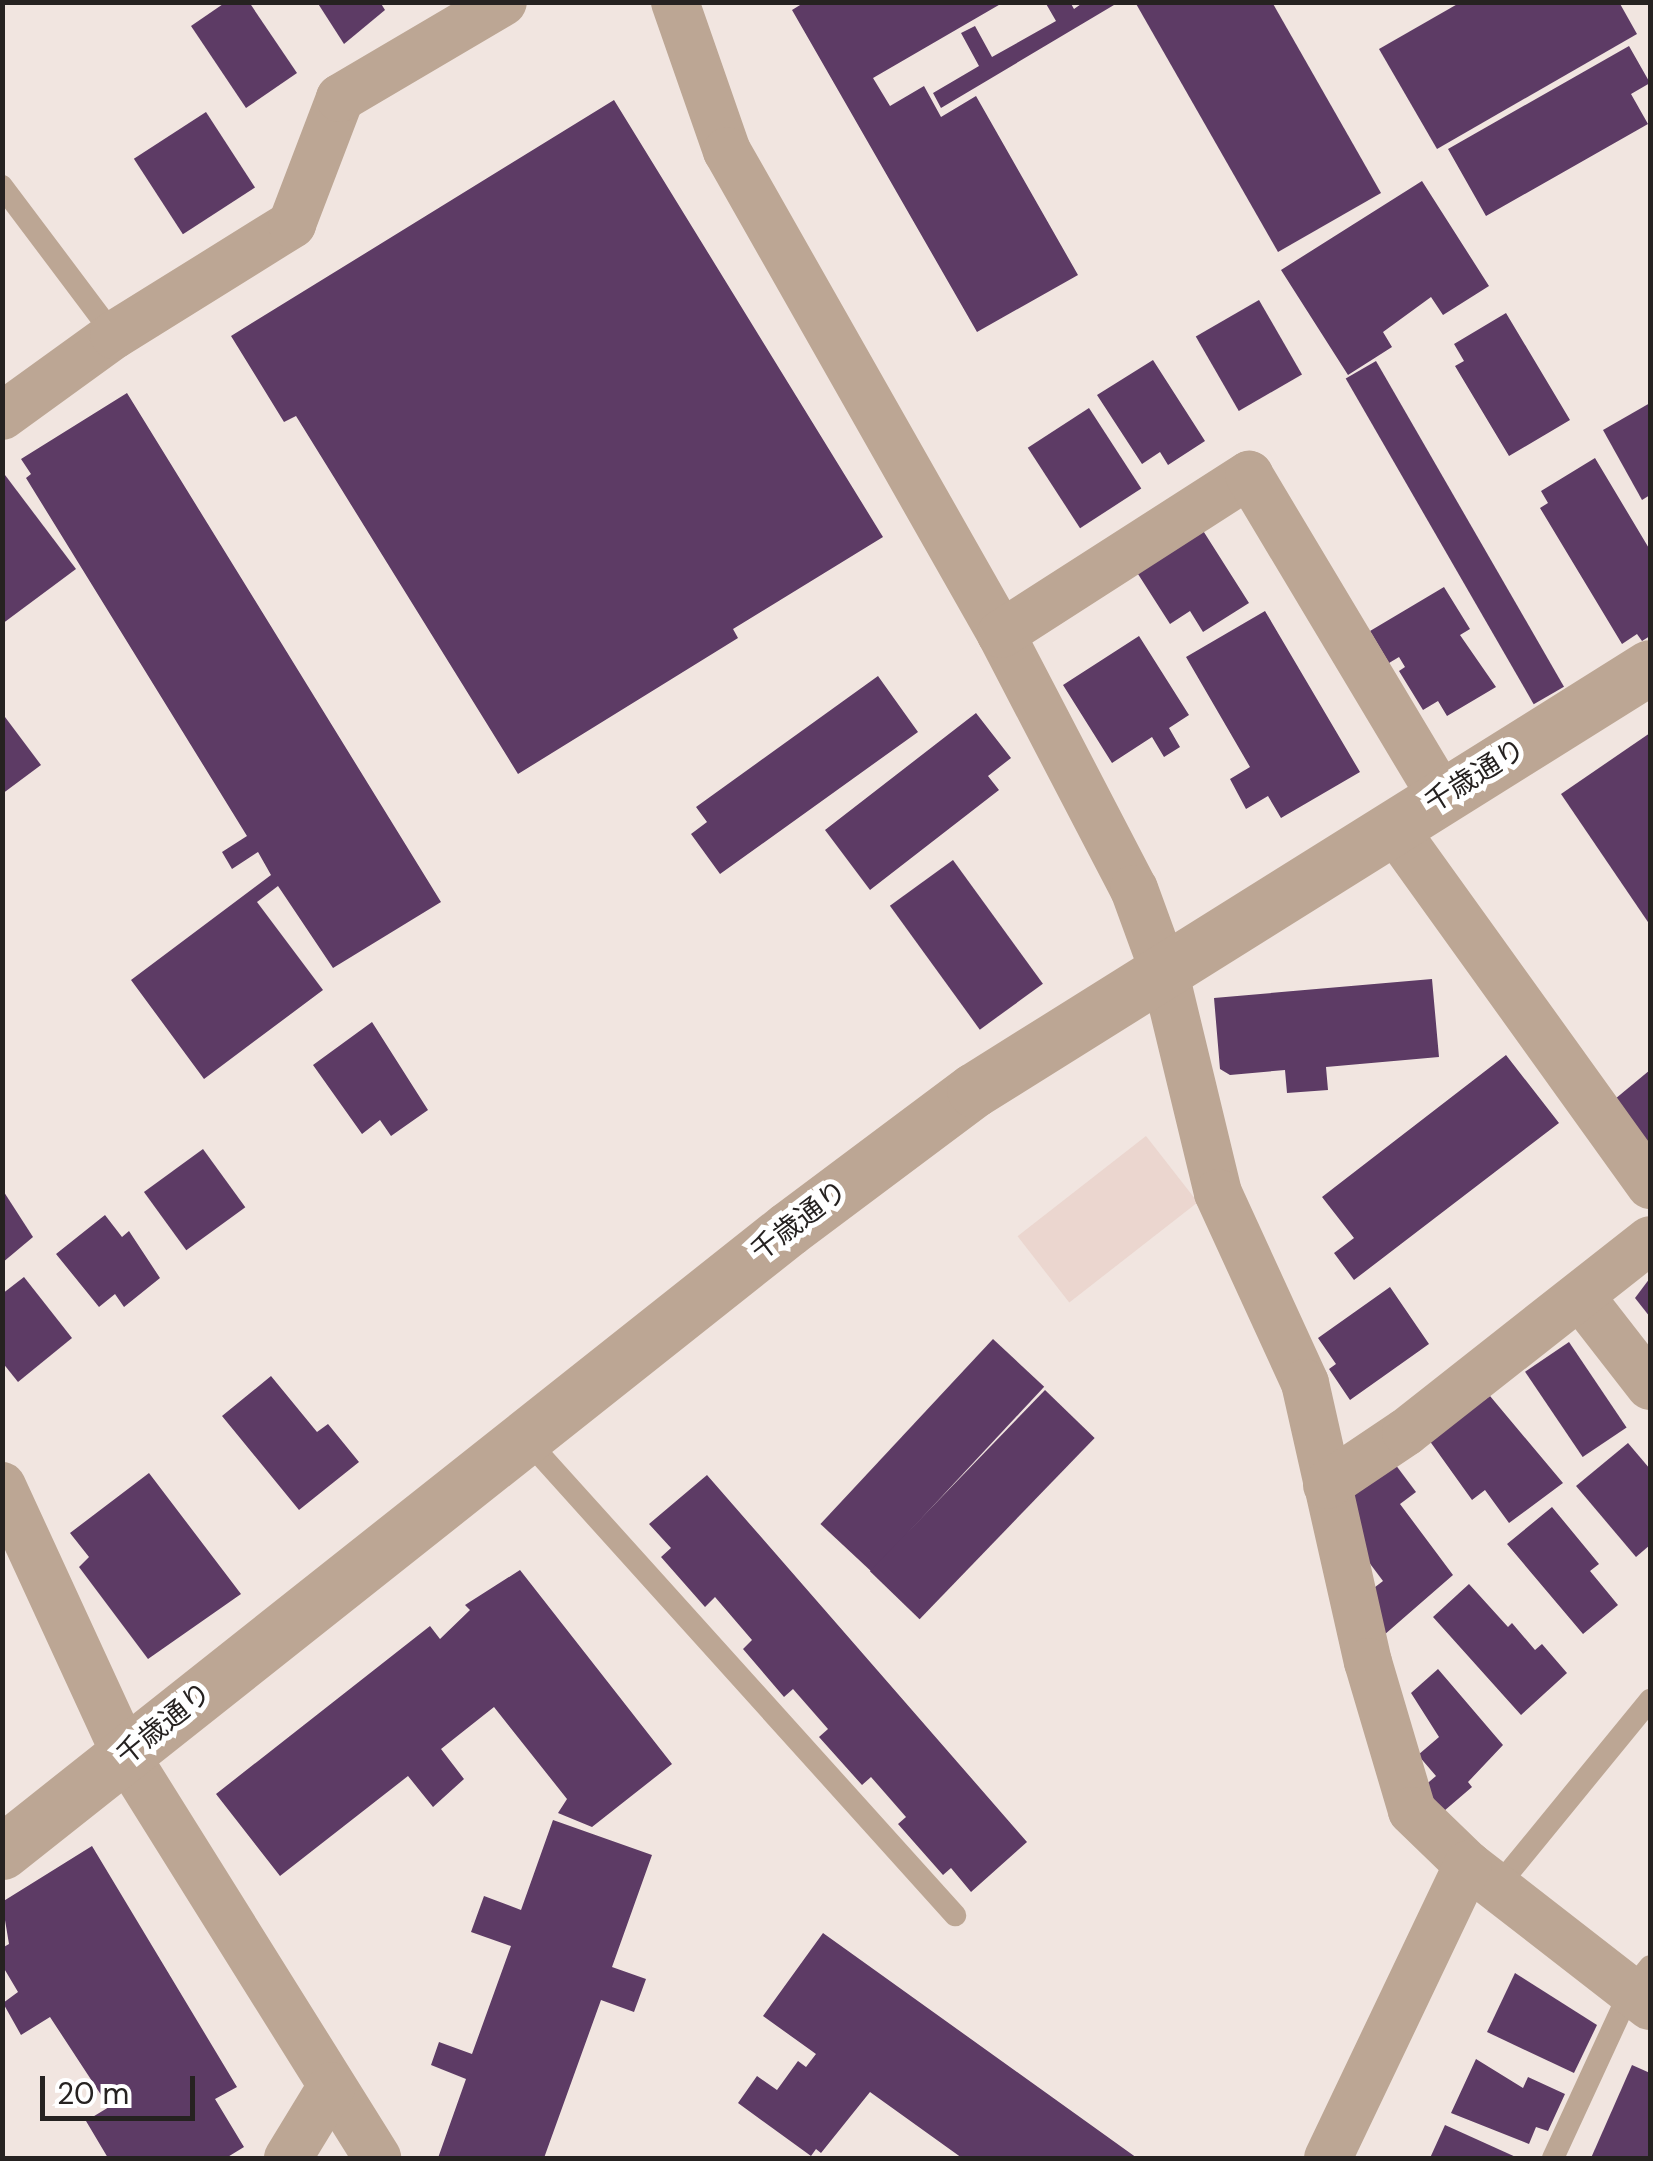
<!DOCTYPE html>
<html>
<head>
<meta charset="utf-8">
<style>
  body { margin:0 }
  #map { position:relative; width:1653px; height:2161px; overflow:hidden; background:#f1e5e0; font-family:"DM Sans","Noto Sans JP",sans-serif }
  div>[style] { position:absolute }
  .built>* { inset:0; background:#ebd6cf; transform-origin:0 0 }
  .building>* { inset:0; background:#5d3b65; transform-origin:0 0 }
  .service>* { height:22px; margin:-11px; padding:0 11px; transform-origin:11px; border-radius:11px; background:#bca694 }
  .minor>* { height:48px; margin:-24px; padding:0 24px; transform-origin:24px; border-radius:24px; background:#bca694 }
  .tertiary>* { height:55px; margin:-27.5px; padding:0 27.5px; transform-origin:27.5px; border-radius:27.5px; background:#bca694 }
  span { translate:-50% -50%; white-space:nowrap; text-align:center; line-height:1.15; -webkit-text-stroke:10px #fff; paint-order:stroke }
  .street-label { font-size:28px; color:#262221 }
  .frame { position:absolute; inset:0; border:5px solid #262221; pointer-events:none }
  .scale { position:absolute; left:40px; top:2076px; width:155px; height:45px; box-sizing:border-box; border:5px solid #262221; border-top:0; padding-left:12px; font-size:30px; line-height:35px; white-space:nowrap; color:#262221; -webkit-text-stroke:8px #fff; paint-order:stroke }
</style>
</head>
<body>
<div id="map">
  <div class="built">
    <i style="left:1146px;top:1136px;width:84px;height:163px;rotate:52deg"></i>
  </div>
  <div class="building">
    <i style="clip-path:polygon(226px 2px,249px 2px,297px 73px,246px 108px,191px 26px)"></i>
    <i style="clip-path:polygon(317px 2px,380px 2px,385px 10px,344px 44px)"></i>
    <i style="clip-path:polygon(805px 2px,1004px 2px,873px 78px,890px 106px,924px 86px,941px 117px,976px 96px,1078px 275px,977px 332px,792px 10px)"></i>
    <i style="clip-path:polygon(1045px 2px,1070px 2px,1074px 9px,1084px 2px,1119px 2px,941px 108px,933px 93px,979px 66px,961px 33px,975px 26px,992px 57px,1056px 21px)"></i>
    <i style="clip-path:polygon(1135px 2px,1272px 2px,1381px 193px,1278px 252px)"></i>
    <i style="clip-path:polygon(1461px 2px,1619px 2px,1637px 34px,1437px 149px,1379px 49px)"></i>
    <i style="clip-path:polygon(1629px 46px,1650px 83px,1631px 94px,1648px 124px,1486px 216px,1448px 149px)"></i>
    <i style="clip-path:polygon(614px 100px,883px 537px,733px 629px,738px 638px,518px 774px,296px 416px,284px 422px,231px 336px)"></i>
    <i style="left:206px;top:112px;width:90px;height:86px;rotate:57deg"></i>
    <i style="clip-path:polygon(1422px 181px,1489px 286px,1443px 315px,1431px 297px,1383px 332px,1392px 347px,1348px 375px,1281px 270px)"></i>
    <i style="left:1259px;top:300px;width:86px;height:73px;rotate:60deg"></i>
    <i style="clip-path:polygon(1506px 313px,1570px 420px,1509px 456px,1455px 366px,1464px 361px,1454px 344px)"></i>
    <i style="clip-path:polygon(1153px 360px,1205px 441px,1168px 465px,1160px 452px,1142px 464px,1097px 395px)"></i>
    <i style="left:1376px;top:361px;width:376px;height:35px;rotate:60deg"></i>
    <i style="clip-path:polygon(127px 393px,441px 902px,333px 968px,278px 886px,257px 902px,323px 990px,204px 1079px,131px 980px,271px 875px,258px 852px,232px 869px,222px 852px,247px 836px,26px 478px,31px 474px,21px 459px)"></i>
    <i style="clip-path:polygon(1650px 403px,1650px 495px,1642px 500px,1603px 430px)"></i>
    <i style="left:1089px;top:408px;width:96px;height:73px;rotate:57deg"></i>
    <i style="clip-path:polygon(1595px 458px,1650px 550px,1650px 636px,1642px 641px,1637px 634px,1622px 644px,1540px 508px,1548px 503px,1541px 491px)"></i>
    <i style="clip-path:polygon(2px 471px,76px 569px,2px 624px)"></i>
    <i style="clip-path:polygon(1195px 518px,1249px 603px,1203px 632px,1190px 611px,1170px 624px,1129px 560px)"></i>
    <i style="clip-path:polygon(1444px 587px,1470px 629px,1460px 635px,1496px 687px,1447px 716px,1438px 701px,1423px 710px,1399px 671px,1405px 667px,1399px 657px,1389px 663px,1370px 631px)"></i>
    <i style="clip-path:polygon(1265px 611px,1360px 772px,1281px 818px,1268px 796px,1246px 809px,1230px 779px,1250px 767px,1186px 657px)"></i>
    <i style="clip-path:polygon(1139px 636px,1189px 715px,1169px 728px,1180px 747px,1164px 757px,1152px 737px,1112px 763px,1063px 685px)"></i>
    <i style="clip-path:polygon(878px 676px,918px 732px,720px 874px,691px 834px,707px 822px,696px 807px)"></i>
    <i style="clip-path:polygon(2px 713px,41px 765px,2px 794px)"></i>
    <i style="clip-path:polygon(976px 713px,1011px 758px,988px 776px,999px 790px,870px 890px,825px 830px)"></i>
    <i style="clip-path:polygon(1650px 733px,1650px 925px,1561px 794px)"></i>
    <i style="left:953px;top:860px;width:153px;height:78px;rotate:54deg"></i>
    <i style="clip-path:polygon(1432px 979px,1439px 1057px,1326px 1067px,1328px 1090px,1287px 1093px,1285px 1070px,1230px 1075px,1220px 1069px,1214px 998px)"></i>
    <i style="clip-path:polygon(372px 1022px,428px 1110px,391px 1136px,380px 1120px,362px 1134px,313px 1065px)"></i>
    <i style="clip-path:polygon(1506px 1055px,1559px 1123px,1354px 1280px,1334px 1253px,1354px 1238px,1322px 1197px)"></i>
    <i style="clip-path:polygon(1650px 1070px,1650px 1148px,1615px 1099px)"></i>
    <i style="left:203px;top:1149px;width:72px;height:73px;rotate:54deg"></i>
    <i style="clip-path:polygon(2px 1189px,33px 1237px,2px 1263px)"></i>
    <i style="clip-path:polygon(105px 1215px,122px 1237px,129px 1231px,160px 1278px,124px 1307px,115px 1294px,99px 1307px,56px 1254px)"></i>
    <i style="clip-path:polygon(24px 1277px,72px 1338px,18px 1382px,2px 1362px,2px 1294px)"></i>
    <i style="clip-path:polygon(1650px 1278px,1650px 1317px,1635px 1298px)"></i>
    <i style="clip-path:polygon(1390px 1287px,1429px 1344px,1350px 1400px,1329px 1369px,1336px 1364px,1318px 1338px)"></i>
    <i style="left:993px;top:1339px;width:70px;height:253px;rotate:43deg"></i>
    <i style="left:1569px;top:1342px;width:103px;height:53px;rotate:56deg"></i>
    <i style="clip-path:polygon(271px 1376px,317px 1432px,328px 1424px,359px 1462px,299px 1510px,222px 1416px)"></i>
    <i style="left:1045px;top:1390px;width:69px;height:252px;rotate:44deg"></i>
    <i style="clip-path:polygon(1490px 1396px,1563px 1483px,1509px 1523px,1485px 1490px,1472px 1500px,1429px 1440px)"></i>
    <i style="clip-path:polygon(1628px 1443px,1650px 1469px,1650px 1545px,1636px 1557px,1576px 1486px)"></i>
    <i style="clip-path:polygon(1392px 1460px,1416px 1492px,1400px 1504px,1453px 1575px,1376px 1642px,1366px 1594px,1383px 1581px,1350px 1537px,1344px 1496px)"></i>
    <i style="clip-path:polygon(149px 1473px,241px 1594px,148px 1659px,79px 1567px,89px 1557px,70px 1533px)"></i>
    <i style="clip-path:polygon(707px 1475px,1027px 1842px,971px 1892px,951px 1868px,943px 1875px,898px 1824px,906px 1817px,871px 1777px,862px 1785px,819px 1737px,828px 1729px,793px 1689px,784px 1697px,743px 1649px,752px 1640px,715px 1597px,705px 1607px,661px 1557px,671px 1548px,649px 1524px)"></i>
    <i style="clip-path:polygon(1552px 1507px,1599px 1564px,1590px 1571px,1618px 1605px,1583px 1634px,1507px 1544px)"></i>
    <i style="clip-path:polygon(520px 1570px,672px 1764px,592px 1827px,558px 1813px,567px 1799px,494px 1707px,441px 1749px,464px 1779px,433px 1807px,408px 1776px,280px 1876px,216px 1794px,430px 1626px,440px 1639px,470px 1610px,465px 1605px)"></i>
    <i style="clip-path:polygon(1469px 1584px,1508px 1627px,1512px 1623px,1535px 1650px,1542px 1644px,1567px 1673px,1521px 1715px,1433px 1617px)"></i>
    <i style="clip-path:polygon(1438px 1669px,1503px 1745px,1468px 1782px,1472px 1787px,1437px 1817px,1416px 1793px,1436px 1776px,1418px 1755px,1439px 1737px,1411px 1693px)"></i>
    <i style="clip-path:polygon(553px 1820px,652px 1855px,612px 1967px,646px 1979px,634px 2012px,601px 2000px,544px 2158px,438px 2158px,466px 2079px,431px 2065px,439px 2042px,472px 2054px,511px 1946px,471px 1932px,484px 1896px,521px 1910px)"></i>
    <i style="clip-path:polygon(92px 1846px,237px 2087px,215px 2099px,244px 2147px,226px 2158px,108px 2158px,86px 2121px,109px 2107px,50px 2017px,21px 2035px,3px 2003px,18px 1992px,2px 1965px,2px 1948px,9px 1944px,2px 1902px)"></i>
    <i style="clip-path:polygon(823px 1933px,1137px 2158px,962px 2158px,870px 2092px,821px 2153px,816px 2149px,811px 2156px,738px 2103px,757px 2076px,777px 2090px,798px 2061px,806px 2067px,816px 2054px,763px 2016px)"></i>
    <i style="clip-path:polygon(1515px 1973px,1597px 2025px,1574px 2073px,1487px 2032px)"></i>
    <i style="clip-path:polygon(1476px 2059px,1523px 2088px,1528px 2077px,1565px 2094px,1548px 2131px,1536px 2127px,1529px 2144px,1451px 2113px)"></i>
    <i style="clip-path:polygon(1632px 2065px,1650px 2073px,1650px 2158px,1591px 2158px)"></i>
    <i style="clip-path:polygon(1445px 2125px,1518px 2158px,1430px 2158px)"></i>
  </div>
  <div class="service">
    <i style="left:2px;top:186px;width:186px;rotate:53.1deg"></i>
    <i style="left:524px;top:1437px;width:644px;rotate:47.96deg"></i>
    <i style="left:1497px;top:1887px;width:242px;rotate:-50.7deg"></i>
    <i style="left:1553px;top:2158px;width:184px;rotate:-65.2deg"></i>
    <i style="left:1630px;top:1991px;width:32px;rotate:-51deg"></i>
  </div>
  <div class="minor">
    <i style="left:675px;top:2px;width:158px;rotate:70.8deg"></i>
    <i style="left:727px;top:151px;width:555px;rotate:60.43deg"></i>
    <i style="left:1001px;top:634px;width:288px;rotate:62.5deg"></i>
    <i style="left:1134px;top:889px;width:90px;rotate:70deg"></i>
    <i style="left:1165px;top:974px;width:225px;rotate:76.4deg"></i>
    <i style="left:1218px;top:1193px;width:209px;rotate:65.4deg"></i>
    <i style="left:1305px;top:1383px;width:286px;rotate:77.3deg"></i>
    <i style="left:1368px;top:1662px;width:155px;rotate:73.5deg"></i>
    <i style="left:1412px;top:1811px;width:78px;rotate:44deg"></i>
    <i style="left:1468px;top:1865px;width:230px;rotate:37.8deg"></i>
    <i style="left:2px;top:416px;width:138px;rotate:-35.9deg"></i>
    <i style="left:114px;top:335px;width:210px;rotate:-31.9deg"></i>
    <i style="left:292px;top:224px;width:135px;rotate:-69.1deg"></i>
    <i style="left:340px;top:98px;width:189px;rotate:-30.5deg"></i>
    <i style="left:1001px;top:634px;width:295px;rotate:-32.7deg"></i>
    <i style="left:1249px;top:475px;width:375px;rotate:59.1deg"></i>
    <i style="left:1393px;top:827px;width:441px;rotate:54.3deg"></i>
    <i style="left:1580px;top:1296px;width:114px;rotate:52.1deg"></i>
    <i style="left:1327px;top:1485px;width:95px;rotate:-33.9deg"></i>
    <i style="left:1406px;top:1432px;width:310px;rotate:-38.2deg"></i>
    <i style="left:2px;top:1486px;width:295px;rotate:65.3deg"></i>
    <i style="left:125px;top:1754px;width:476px;rotate:58deg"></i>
    <i style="left:288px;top:2158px;width:84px;rotate:-58.6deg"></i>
    <i style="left:1328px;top:2158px;width:325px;rotate:-64.5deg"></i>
  </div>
  <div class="tertiary">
    <i style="left:2px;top:1852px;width:1003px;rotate:-38.4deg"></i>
    <i style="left:788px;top:1229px;width:232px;rotate:-36.8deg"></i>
    <i style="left:974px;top:1090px;width:797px;rotate:-32.04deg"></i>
  </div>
  <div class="street-label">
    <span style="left:1475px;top:776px;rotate:-32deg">千歳通り</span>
    <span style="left:799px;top:1221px;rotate:-37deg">千歳通り</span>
    <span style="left:164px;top:1724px;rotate:-39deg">千歳通り</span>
  </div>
  <div class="frame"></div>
  <div class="scale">20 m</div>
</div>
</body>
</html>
